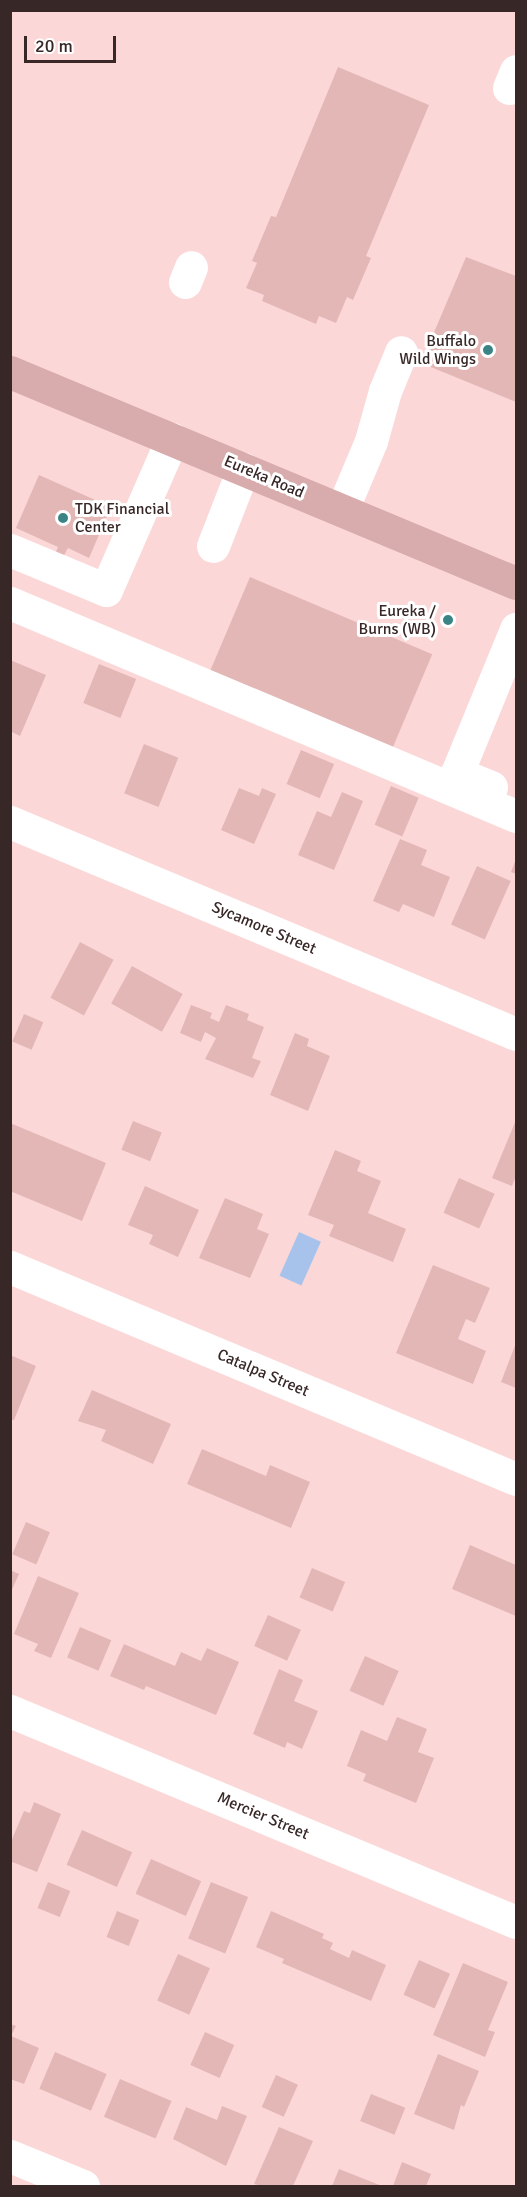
<!DOCTYPE html>
<html>
<head>
<meta charset="utf-8">
<style>
  body { margin:0 }
  #map { position:relative; width:527px; height:2197px; overflow:hidden; background:#fcd7d7; font-family:Signika,sans-serif }
  div>[style] { position:absolute }
  .water>* { inset:0; background:#a7c3ec; transform-origin:0 0 }
  .building>* { inset:0; background:#e4b7b7; transform-origin:0 0 }
  .minor>* { height:33px; margin:-16.5px; padding:0 16.5px; transform-origin:16.5px; border-radius:16.5px; background:#fff }
  .major>* { height:33px; margin:-16.5px; padding:0 16.5px; transform-origin:16.5px; border-radius:16.5px; background:#d8acad }
  .dots>* { width:16px; height:16px; translate:-50% -50%; box-sizing:border-box; border:3px solid #fff; border-radius:50% }
  span { translate:-50% -50%; white-space:nowrap; text-align:center; line-height:1.15; -webkit-text-stroke:6px #fff; paint-order:stroke }
  .poi-label { font-size:16px; color:#382727 }
  .right { translate:-100% -50%; text-align:right }
  .left { translate:0 -50%; text-align:left }
  .street-label { font-size:16px; color:#382727 }
  .frame { position:absolute; inset:0; border:12px solid #382727; pointer-events:none }
  .scale { position:absolute; left:24px; top:36px; width:92px; height:27px; box-sizing:border-box; border:3px solid #382727; border-top:0; padding-left:8px; font-size:18px; line-height:21px; white-space:nowrap; color:#382727; -webkit-text-stroke:4px #fff; paint-order:stroke }
</style>
</head>
<body>
<div id="map">
  <div class="water">
    <i style="left:299px;top:1232px;width:24px;height:48px;rotate:24deg"></i>
  </div>
  <div class="building">
    <i style="clip-path:polygon(338px 67px,429px 105px,366px 256px,371px 258px,353px 300px,347px 297px,336px 323px,319px 316px,316px 324px,262px 301px,264px 295px,246px 288px,257px 263px,252px 261px,271px 216px,276px 217px)"></i>
    <i style="clip-path:polygon(466px 257px,516px 276px,516px 402px,421px 363px)"></i>
    <i style="clip-path:polygon(39px 475px,111px 507px,89px 558px,68px 548px,63px 557px,55px 554px,58px 547px,16px 528px)"></i>
    <i style="left:250px;top:577px;width:198px;height:106px;rotate:23deg"></i>
    <i style="clip-path:polygon(10px 660px,46px 675px,20px 736px,10px 731px)"></i>
    <i style="left:99px;top:664px;width:40px;height:42px;rotate:22deg"></i>
    <i style="left:144px;top:744px;width:37px;height:53px;rotate:22deg"></i>
    <i style="left:301px;top:750px;width:36px;height:37px;rotate:23deg"></i>
    <i style="left:391px;top:786px;width:30px;height:42px;rotate:23deg"></i>
    <i style="clip-path:polygon(239px 788px,259px 796px,262px 788px,276px 794px,254px 844px,221px 830px)"></i>
    <i style="clip-path:polygon(342px 792px,363px 801px,334px 870px,298px 855px,317px 811px,331px 817px)"></i>
    <i style="clip-path:polygon(400px 839px,427px 850px,421px 865px,450px 877px,434px 917px,403px 904px,399px 912px,373px 901px)"></i>
    <i style="clip-path:polygon(516px 859px,516px 874px,511px 872px)"></i>
    <i style="left:477px;top:866px;width:37px;height:64px;rotate:24deg"></i>
    <i style="left:80px;top:942px;width:38px;height:63px;rotate:28deg"></i>
    <i style="left:132px;top:966px;width:58px;height:43px;rotate:29deg"></i>
    <i style="clip-path:polygon(191px 1005px,212px 1013px,210px 1018px,219px 1022px,226px 1005px,249px 1014px,247px 1020px,264px 1027px,252px 1058px,261px 1061px,253px 1078px,205px 1059px,216px 1038px,205px 1032px,201px 1042px,180px 1033px)"></i>
    <i style="left:24px;top:1014px;width:21px;height:30px;rotate:23deg"></i>
    <i style="clip-path:polygon(295px 1033px,309px 1039px,307px 1046px,330px 1056px,308px 1111px,270px 1095px)"></i>
    <i style="clip-path:polygon(516px 1120px,516px 1176px,512px 1186px,492px 1178px)"></i>
    <i style="left:133px;top:1121px;width:31px;height:31px;rotate:22deg"></i>
    <i style="clip-path:polygon(10px 1123px,106px 1163px,82px 1221px,10px 1191px)"></i>
    <i style="clip-path:polygon(335px 1150px,361px 1161px,357px 1171px,381px 1181px,368px 1213px,406px 1229px,393px 1262px,329px 1236px,334px 1225px,308px 1215px)"></i>
    <i style="left:459px;top:1178px;width:39px;height:38px;rotate:24deg"></i>
    <i style="clip-path:polygon(145px 1186px,199px 1210px,178px 1257px,149px 1244px,153px 1235px,128px 1225px)"></i>
    <i style="clip-path:polygon(225px 1198px,263px 1214px,257px 1229px,269px 1234px,250px 1278px,199px 1258px)"></i>
    <i style="clip-path:polygon(433px 1265px,490px 1288px,475px 1323px,466px 1319px,458px 1339px,486px 1351px,473px 1384px,396px 1353px)"></i>
    <i style="clip-path:polygon(516px 1343px,516px 1388px,501px 1382px)"></i>
    <i style="clip-path:polygon(10px 1355px,36px 1366px,14px 1420px,10px 1419px)"></i>
    <i style="clip-path:polygon(92px 1390px,171px 1424px,153px 1464px,101px 1441px,106px 1430px,78px 1421px)"></i>
    <i style="clip-path:polygon(202px 1449px,266px 1476px,270px 1465px,310px 1482px,291px 1528px,187px 1484px)"></i>
    <i style="left:26px;top:1522px;width:26px;height:35px;rotate:23deg"></i>
    <i style="clip-path:polygon(470px 1545px,516px 1565px,516px 1616px,452px 1589px)"></i>
    <i style="left:312px;top:1568px;width:36px;height:32px;rotate:23deg"></i>
    <i style="clip-path:polygon(10px 1570px,19px 1574px,10px 1594px)"></i>
    <i style="clip-path:polygon(38px 1576px,79px 1593px,51px 1658px,34px 1651px,38px 1644px,14px 1634px)"></i>
    <i style="left:268px;top:1615px;width:36px;height:34px;rotate:24deg"></i>
    <i style="left:80px;top:1627px;width:34px;height:33px;rotate:23deg"></i>
    <i style="clip-path:polygon(124px 1644px,175px 1666px,181px 1652px,201px 1661px,207px 1648px,239px 1662px,216px 1715px,146px 1686px,144px 1690px,110px 1676px)"></i>
    <i style="left:365px;top:1656px;width:37px;height:38px;rotate:24deg"></i>
    <i style="clip-path:polygon(279px 1669px,303px 1680px,294px 1701px,318px 1711px,302px 1749px,287px 1742px,285px 1748px,253px 1734px)"></i>
    <i style="clip-path:polygon(397px 1717px,427px 1729px,418px 1752px,434px 1758px,416px 1803px,363px 1781px,366px 1774px,347px 1766px,361px 1730px,387px 1741px)"></i>
    <i style="clip-path:polygon(34px 1802px,61px 1814px,37px 1872px,10px 1861px,10px 1844px,24px 1811px,30px 1813px)"></i>
    <i style="left:82px;top:1830px;width:55px;height:38px;rotate:24deg"></i>
    <i style="left:151px;top:1859px;width:55px;height:38px;rotate:24deg"></i>
    <i style="left:48px;top:1882px;width:24px;height:28px;rotate:22deg"></i>
    <i style="left:211px;top:1882px;width:40px;height:61px;rotate:22deg"></i>
    <i style="left:117px;top:1911px;width:24px;height:28px;rotate:22deg"></i>
    <i style="clip-path:polygon(271px 1911px,324px 1934px,322px 1938px,333px 1943px,330px 1949px,349px 1958px,352px 1950px,386px 1965px,371px 2001px,282px 1963px,284px 1959px,256px 1947px)"></i>
    <i style="left:178px;top:1954px;width:35px;height:51px;rotate:24deg"></i>
    <i style="left:419px;top:1960px;width:34px;height:38px;rotate:24deg"></i>
    <i style="clip-path:polygon(463px 1963px,508px 1982px,488px 2030px,495px 2032px,485px 2057px,433px 2035px)"></i>
    <i style="clip-path:polygon(10px 2024px,16px 2026px,11px 2036px,39px 2048px,24px 2084px,10px 2079px)"></i>
    <i style="left:205px;top:2032px;width:32px;height:36px;rotate:24deg"></i>
    <i style="left:55px;top:2052px;width:56px;height:40px;rotate:23deg"></i>
    <i style="clip-path:polygon(438px 2054px,479px 2071px,464px 2107px,461px 2105px,454px 2130px,414px 2114px)"></i>
    <i style="left:276px;top:2075px;width:24px;height:35px;rotate:24deg"></i>
    <i style="left:120px;top:2079px;width:56px;height:41px;rotate:23deg"></i>
    <i style="left:371px;top:2094px;width:37px;height:29px;rotate:22deg"></i>
    <i style="clip-path:polygon(222px 2106px,247px 2116px,226px 2166px,173px 2139px,186px 2107px,217px 2120px)"></i>
    <i style="clip-path:polygon(279px 2127px,313px 2141px,293px 2186px,261px 2186px,254px 2184px)"></i>
    <i style="clip-path:polygon(402px 2162px,431px 2174px,426px 2186px,393px 2186px)"></i>
    <i style="clip-path:polygon(339px 2169px,382px 2186px,332px 2186px)"></i>
  </div>
  <div class="minor">
    <i style="left:509px;top:88px;width:18px;rotate:-68deg"></i>
    <i style="left:185px;top:282px;width:16px;rotate:-68deg"></i>
    <i style="left:342px;top:510px;width:75px;rotate:-67.2deg"></i>
    <i style="left:371px;top:441px;width:52px;rotate:-74.4deg"></i>
    <i style="left:385px;top:391px;width:42px;rotate:-67.7deg"></i>
    <i style="left:213px;top:546px;width:83px;rotate:-68.7deg"></i>
    <i style="left:10px;top:550px;width:104px;rotate:22.6deg"></i>
    <i style="left:106px;top:590px;width:165px;rotate:-66.4deg"></i>
    <i style="left:10px;top:603px;width:549px;rotate:22.83deg"></i>
    <i style="left:491px;top:787px;width:37px;rotate:-158deg"></i>
    <i style="left:457px;top:773px;width:156px;rotate:-67.7deg"></i>
    <i style="left:10px;top:822px;width:549px;rotate:22.73deg"></i>
    <i style="left:10px;top:1267px;width:549px;rotate:22.73deg"></i>
    <i style="left:10px;top:1711px;width:548px;rotate:22.64deg"></i>
    <i style="left:10px;top:2156px;width:79px;rotate:22.3deg"></i>
  </div>
  <div class="major">
    <i style="left:10px;top:372px;width:548px;rotate:22.64deg"></i>
  </div>
  <div class="dots">
    <i style="left:488px;top:350px;background:#3b8486"></i>
    <i style="left:63px;top:518px;background:#3b8486"></i>
    <i style="left:448px;top:620px;background:#3b8486"></i>
  </div>
  <div class="poi-label">
    <span class="right" style="left:476px;top:350px">Buffalo<br>Wild Wings</span>
    <span class="left" style="left:75px;top:518px">TDK Financial<br>Center</span>
    <span class="right" style="left:436px;top:620px">Eureka /<br>Burns (WB)</span>
  </div>
  <div class="street-label">
    <span style="left:264px;top:477px;rotate:23deg">Eureka Road</span>
    <span style="left:264px;top:928px;rotate:23deg">Sycamore Street</span>
    <span style="left:263px;top:1373px;rotate:23deg">Catalpa Street</span>
    <span style="left:263px;top:1816px;rotate:23deg">Mercier Street</span>
  </div>
  <div class="frame"></div>
  <div class="scale">20 m</div>
</div>
</body>
</html>
